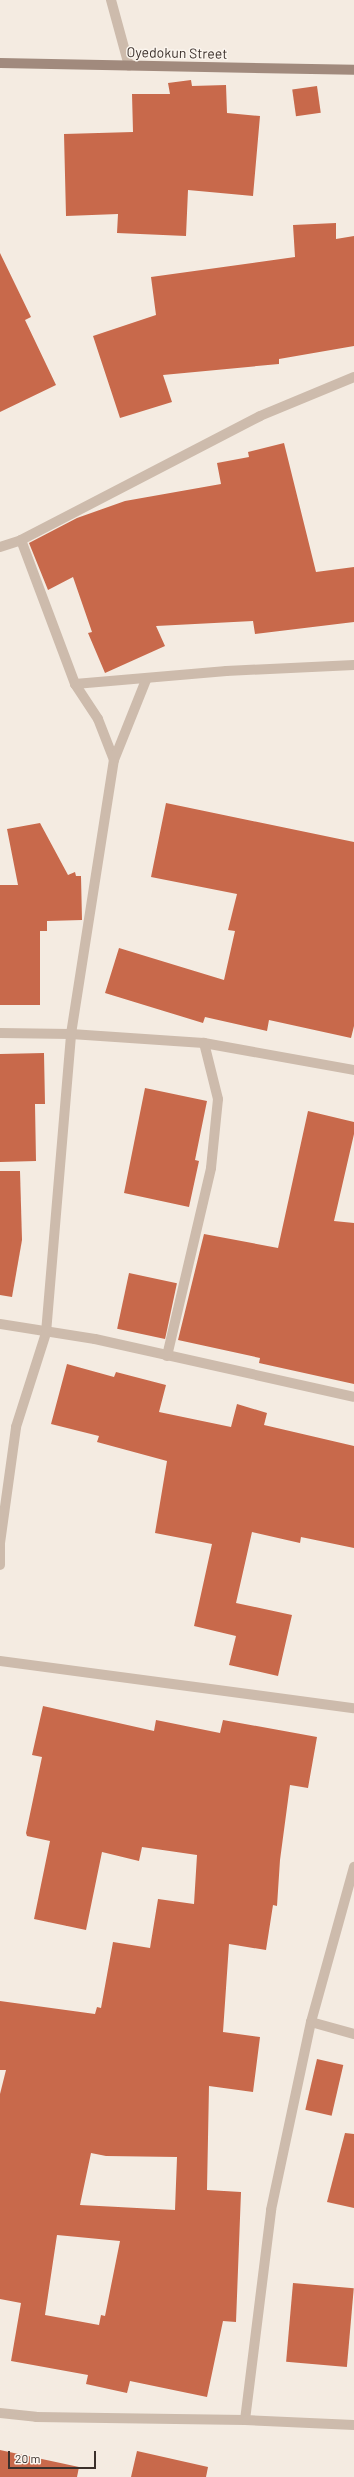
<!DOCTYPE html>
<html>
<head>
<meta charset="utf-8">
<style>
  body { margin:0 }
  #map { position:relative; width:354px; height:2477px; overflow:hidden; background:#f4ebe1; font-family:Barlow,sans-serif }
  div>[style] { position:absolute }
  .building>* { inset:0; background:#c8694b; transform-origin:0 0 }
  .street>* { height:10px; margin:-5px; padding:0 5px; transform-origin:5px; border-radius:5px; background:#cdbbac }
  .secondary>* { height:10px; margin:-5px; padding:0 5px; transform-origin:5px; border-radius:5px; background:#a18a7d }
  span { translate:-50% -50%; white-space:nowrap; text-align:center; line-height:1.15; -webkit-text-stroke:3px #fbf5ee; paint-order:stroke }
  .street-label { font-size:14px; color:#3b302b }
  .scale { position:absolute; left:8px; top:2451px; width:88px; height:18px; box-sizing:border-box; border:2px solid #3b302b; border-top:0; padding-left:5px; font-size:12px; line-height:14px; white-space:nowrap; color:#3b302b; -webkit-text-stroke:3px #fbf5ee; paint-order:stroke }
</style>
</head>
<body>
<div id="map">
  <div class="building">
    <i style="clip-path:polygon(191px 80px,192px 86px,226px 85px,227px 113px,260px 116px,253px 196px,188px 190px,186px 236px,117px 233px,118px 214px,66px 216px,64px 134px,133px 132px,132px 94px,170px 94px,168px 83px)"></i>
    <i style="left:317px;top:86px;width:27px;height:25px;rotate:82deg"></i>
    <i style="clip-path:polygon(336px 223px,336px 239px,354px 236px,354px 346px,279px 359px,279px 364px,163px 375px,172px 402px,120px 418px,93px 336px,156px 315px,151px 277px,295px 257px,293px 225px)"></i>
    <i style="clip-path:polygon(0 253px,31px 317px,25px 320px,56px 385px,0 412px)"></i>
    <i style="clip-path:polygon(284px 443px,316px 572px,354px 567px,354px 622px,255px 634px,253px 621px,156px 626px,165px 646px,105px 673px,88px 633px,92px 632px,73px 577px,48px 590px,29px 543px,77px 518px,125px 501px,221px 484px,217px 463px,249px 457px,248px 452px)"></i>
    <i style="clip-path:polygon(166px 803px,354px 842px,354px 1026px,351px 1038px,269px 1020px,267px 1031px,205px 1017px,203px 1023px,105px 993px,119px 948px,224px 980px,235px 931px,228px 930px,237px 894px,151px 877px)"></i>
    <i style="clip-path:polygon(40px 823px,68px 875px,75px 872px,76px 876px,81px 876px,82px 920px,47px 921px,47px 931px,40px 931px,40px 1005px,0 1005px,0 885px,18px 885px,7px 829px)"></i>
    <i style="clip-path:polygon(44px 1053px,45px 1104px,35px 1104px,36px 1161px,0 1162px,0 1054px)"></i>
    <i style="clip-path:polygon(145px 1088px,207px 1101px,195px 1160px,199px 1161px,189px 1207px,124px 1193px)"></i>
    <i style="clip-path:polygon(308px 1111px,354px 1122px,354px 1134px,334px 1221px,354px 1223px,354px 1384px,259px 1363px,260px 1358px,178px 1340px,204px 1234px,278px 1248px)"></i>
    <i style="clip-path:polygon(0 1171px,20px 1171px,22px 1240px,12px 1297px,0 1295px)"></i>
    <i style="left:129px;top:1273px;width:49px;height:57px;rotate:12deg"></i>
    <i style="clip-path:polygon(67px 1364px,114px 1377px,116px 1372px,166px 1385px,159px 1412px,231px 1427px,237px 1404px,267px 1413px,264px 1425px,354px 1446px,354px 1548px,301px 1537px,300px 1543px,252px 1532px,236px 1603px,292px 1615px,278px 1676px,229px 1665px,236px 1636px,194px 1626px,212px 1544px,155px 1533px,167px 1461px,97px 1442px,99px 1436px,51px 1424px)"></i>
    <i style="clip-path:polygon(evenodd,43px 1706px,154px 1731px,156px 1720px,220px 1733px,223px 1720px,317px 1737px,308px 1788px,290px 1785px,280px 1860px,277px 1906px,273px 1905px,266px 1950px,229px 1944px,223px 2032px,260px 2037px,253px 2092px,209px 2086px,207px 2190px,241px 2192px,236px 2322px,223px 2321px,207px 2397px,130px 2381px,127px 2393px,86px 2384px,88px 2375px,11px 2361px,21px 2303px,0 2299px,0 2094px,6px 2070px,0 2070px,0 2001px,95px 2014px,97px 2007px,101px 2008px,113px 1942px,150px 1948px,158px 1899px,194px 1904px,197px 1855px,142px 1847px,139px 1861px,102px 1852px,86px 1930px,34px 1919px,50px 1841px,27px 1836px,26px 1833px,42px 1757px,32px 1755px,43px 1706px,91px 2153px,106px 2156px,177px 2157px,175px 2210px,80px 2205px,91px 2153px,43px 1706px,57px 2235px,120px 2241px,105px 2316px,101px 2315px,99px 2325px,45px 2315px,57px 2235px)"></i>
    <i style="left:317px;top:2059px;width:27px;height:52px;rotate:13deg"></i>
    <i style="clip-path:polygon(345px 2133px,354px 2134px,354px 2208px,327px 2202px)"></i>
    <i style="left:293px;top:2283px;width:61px;height:79px;rotate:5deg"></i>
    <i style="clip-path:polygon(0 2450px,79px 2467px,77px 2477px,0 2477px)"></i>
    <i style="clip-path:polygon(137px 2451px,208px 2467px,206px 2477px,131px 2477px)"></i>
  </div>
  <div class="street">
    <i style="left:111px;top:0;width:68px;rotate:74.7deg"></i>
    <i style="left:21px;top:540px;width:154px;rotate:69.4deg"></i>
    <i style="left:75px;top:684px;width:42px;rotate:56.7deg"></i>
    <i style="left:98px;top:719px;width:44px;rotate:68.7deg"></i>
    <i style="left:0;top:547px;width:22px;rotate:-18deg"></i>
    <i style="left:21px;top:540px;width:269px;rotate:-27.4deg"></i>
    <i style="left:260px;top:416px;width:102px;rotate:-22.5deg"></i>
    <i style="left:75px;top:684px;width:152px;rotate:-4.9deg"></i>
    <i style="left:226px;top:671px;width:128px;rotate:-2.7deg"></i>
    <i style="left:0;top:1033px;width:71px;rotate:0.8deg"></i>
    <i style="left:71px;top:1034px;width:133px;rotate:3.9deg"></i>
    <i style="left:204px;top:1043px;width:152px;rotate:10.2deg"></i>
    <i style="left:0;top:1324px;width:96px;rotate:9deg"></i>
    <i style="left:95px;top:1339px;width:265px;rotate:12.6deg"></i>
    <i style="left:167px;top:1356px;width:193px;rotate:-76.8deg"></i>
    <i style="left:211px;top:1168px;width:69px;rotate:-84.2deg"></i>
    <i style="left:218px;top:1099px;width:58px;rotate:-104deg"></i>
    <i style="left:0;top:1565px;width:22px;rotate:-90deg"></i>
    <i style="left:0;top:1543px;width:117px;rotate:-82.1deg"></i>
    <i style="left:16px;top:1427px;width:99px;rotate:-72.3deg"></i>
    <i style="left:46px;top:1333px;width:300px;rotate:-85.2deg"></i>
    <i style="left:71px;top:1034px;width:277px;rotate:-81.1deg"></i>
    <i style="left:114px;top:760px;width:86px;rotate:-68.2deg"></i>
    <i style="left:0;top:1661px;width:357px;rotate:7.6deg"></i>
    <i style="left:311px;top:2022px;width:45px;rotate:15.6deg"></i>
    <i style="left:0;top:2413px;width:36px;rotate:6deg"></i>
    <i style="left:36px;top:2417px;width:209px;rotate:0.8deg"></i>
    <i style="left:245px;top:2420px;width:109px;rotate:2.6deg"></i>
    <i style="left:245px;top:2420px;width:212px;rotate:-82.9deg"></i>
    <i style="left:271px;top:2210px;width:192px;rotate:-78deg"></i>
    <i style="left:311px;top:2022px;width:161px;rotate:-74.5deg"></i>
  </div>
  <div class="secondary">
    <i style="left:0;top:63px;width:354px;rotate:1.1deg"></i>
  </div>
  <div class="street-label">
    <span style="left:177px;top:53px;rotate:1deg">Oyedokun Street</span>
  </div>
  <div class="scale">20 m</div>
</div>
</body>
</html>
